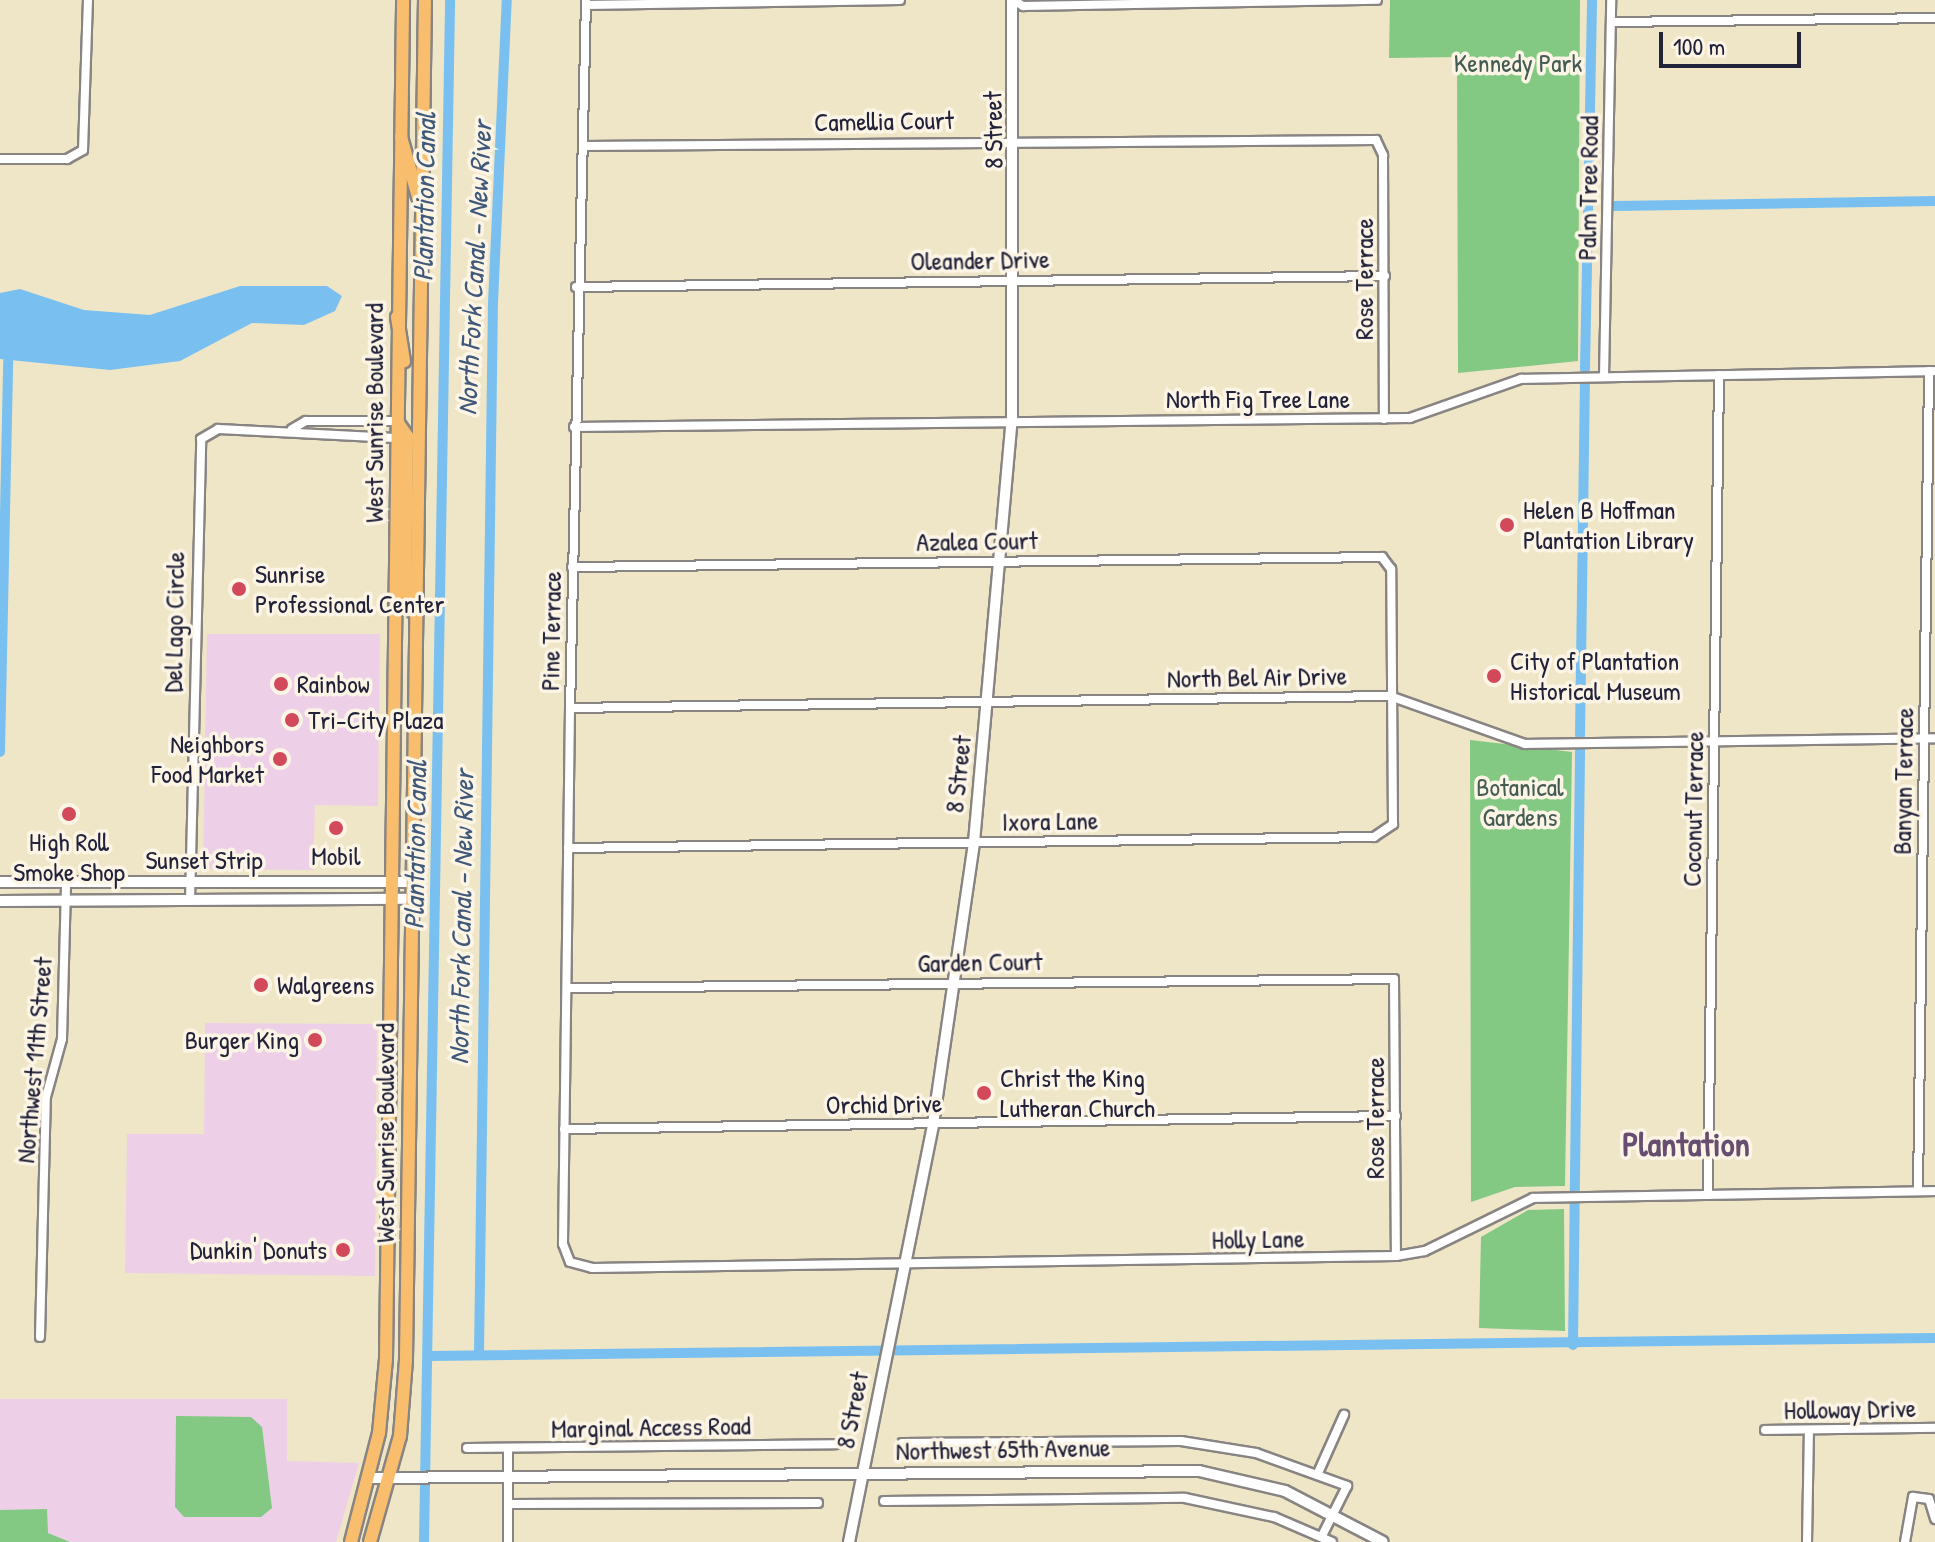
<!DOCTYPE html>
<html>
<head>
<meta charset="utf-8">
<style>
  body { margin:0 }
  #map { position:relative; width:1935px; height:1542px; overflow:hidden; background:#efe6c8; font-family:"Patrick Hand",sans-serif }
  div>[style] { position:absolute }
  .built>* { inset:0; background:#edd0e8 }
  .green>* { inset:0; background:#83c883 }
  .water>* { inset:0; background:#79c0f1 }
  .canal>* { height:10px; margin:-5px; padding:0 5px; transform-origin:5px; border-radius:5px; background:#79c0f1 }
  .roads { filter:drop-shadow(2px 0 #888482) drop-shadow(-2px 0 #888482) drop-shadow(0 2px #888482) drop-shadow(0 -2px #888482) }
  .minor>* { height:8px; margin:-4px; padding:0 4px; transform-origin:4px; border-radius:4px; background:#fff }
  .tertiary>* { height:10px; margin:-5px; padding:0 5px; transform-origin:5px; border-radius:5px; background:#fff }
  .trunk>* { height:12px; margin:-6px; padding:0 6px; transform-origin:6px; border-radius:6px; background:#f9be6d }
  .dots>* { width:22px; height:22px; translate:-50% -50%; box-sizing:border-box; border:4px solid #fcf5e5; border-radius:50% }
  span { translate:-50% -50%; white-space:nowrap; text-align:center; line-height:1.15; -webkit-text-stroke:7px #fcf5e5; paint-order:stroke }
  .park-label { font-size:26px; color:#445c54 }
  .street-label { font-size:26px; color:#22223b }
  .poi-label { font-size:26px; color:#22223b }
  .left { translate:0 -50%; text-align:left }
  .right { translate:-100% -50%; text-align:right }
  .water-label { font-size:28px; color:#40597b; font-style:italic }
  .district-label { font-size:34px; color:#674e70; font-weight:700 }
  .scale { position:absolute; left:1659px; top:32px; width:142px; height:36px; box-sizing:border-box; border:4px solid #22223b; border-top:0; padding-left:10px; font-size:24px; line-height:28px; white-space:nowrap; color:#22223b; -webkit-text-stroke:6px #fcf5e5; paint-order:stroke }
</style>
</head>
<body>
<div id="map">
  <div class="built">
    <i style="clip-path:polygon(207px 634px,380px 634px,378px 806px,315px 805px,313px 870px,203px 869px)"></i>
    <i style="clip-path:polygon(205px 1023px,377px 1024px,375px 1276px,125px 1273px,127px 1134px,204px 1134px)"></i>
    <i style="clip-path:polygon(0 1399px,287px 1399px,287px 1461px,359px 1463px,336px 1542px,0 1542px)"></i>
  </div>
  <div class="green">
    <i style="clip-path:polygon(1390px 0,1580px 0,1578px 361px,1458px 373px,1457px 57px,1389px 58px)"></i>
    <i style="clip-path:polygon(1470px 740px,1572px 752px,1565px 1186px,1515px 1187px,1471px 1202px)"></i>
    <i style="clip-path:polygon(1564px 1209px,1565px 1331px,1479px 1328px,1481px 1237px,1528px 1210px)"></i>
    <i style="clip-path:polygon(176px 1416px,251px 1417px,262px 1427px,272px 1508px,261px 1517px,184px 1517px,175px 1507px)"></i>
    <i style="clip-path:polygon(47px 1509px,48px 1533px,70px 1542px,0 1542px,0 1510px)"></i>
  </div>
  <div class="water">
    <i style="clip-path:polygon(240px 286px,327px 286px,342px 296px,335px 311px,304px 325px,252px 323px,180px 361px,110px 370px,0 359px,0 293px,20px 289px,84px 310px,150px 315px)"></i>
  </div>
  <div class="canal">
    <i style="left:1615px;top:206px;width:320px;rotate:-0.9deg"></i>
    <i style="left:1585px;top:369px;width:369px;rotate:-88.9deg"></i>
    <i style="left:1580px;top:735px;width:350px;rotate:-89.2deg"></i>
    <i style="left:0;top:752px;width:391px;rotate:-88.8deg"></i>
    <i style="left:1573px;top:1345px;width:594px;rotate:-89.32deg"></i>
    <i style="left:479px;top:1354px;width:1051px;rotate:-89.24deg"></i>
    <i style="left:493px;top:303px;width:303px;rotate:-87.4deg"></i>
    <i style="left:431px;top:1356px;width:1504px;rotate:-0.69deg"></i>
    <i style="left:424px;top:1542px;width:1542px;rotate:-89.03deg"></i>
  </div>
  <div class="roads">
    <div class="minor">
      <i style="left:586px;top:0;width:708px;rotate:91.29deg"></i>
      <i style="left:570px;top:708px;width:536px;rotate:90.75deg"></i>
      <i style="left:563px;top:1244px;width:19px;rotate:69deg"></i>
      <i style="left:570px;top:1262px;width:23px;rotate:15deg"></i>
      <i style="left:592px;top:1268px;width:804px;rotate:-0.86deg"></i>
      <i style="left:1396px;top:1256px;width:29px;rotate:-10deg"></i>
      <i style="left:1425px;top:1251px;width:120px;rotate:-26.1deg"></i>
      <i style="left:1533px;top:1198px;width:402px;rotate:-1deg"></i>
      <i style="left:1013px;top:0;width:12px;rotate:31deg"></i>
      <i style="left:1023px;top:6px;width:354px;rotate:-1deg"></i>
      <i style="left:586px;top:5px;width:314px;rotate:-0.9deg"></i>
      <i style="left:1611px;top:22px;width:324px;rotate:-0.7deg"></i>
      <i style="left:584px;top:146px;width:792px;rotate:-0.43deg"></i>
      <i style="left:1376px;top:140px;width:17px;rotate:65deg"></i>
      <i style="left:1383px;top:155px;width:264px;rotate:89.8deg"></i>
      <i style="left:0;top:159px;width:67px"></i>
      <i style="left:67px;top:159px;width:18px;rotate:-29deg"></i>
      <i style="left:83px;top:150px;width:150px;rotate:-88.1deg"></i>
      <i style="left:576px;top:287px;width:809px;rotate:-0.78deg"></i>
      <i style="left:1604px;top:377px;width:377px;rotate:-88.9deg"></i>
      <i style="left:574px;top:427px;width:836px;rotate:-0.62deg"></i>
      <i style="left:1410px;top:418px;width:118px;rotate:-19.4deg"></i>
      <i style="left:1521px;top:379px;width:414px;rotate:-1.1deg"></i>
      <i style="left:292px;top:429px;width:16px;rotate:-30deg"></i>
      <i style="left:306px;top:421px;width:91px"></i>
      <i style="left:570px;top:708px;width:820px;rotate:-0.84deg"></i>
      <i style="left:1390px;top:696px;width:143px;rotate:19.6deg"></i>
      <i style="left:1525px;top:744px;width:410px;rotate:-0.8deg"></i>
      <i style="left:568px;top:848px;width:806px;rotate:-0.78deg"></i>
      <i style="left:1374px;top:837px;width:23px;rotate:-34deg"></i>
      <i style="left:1393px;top:824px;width:255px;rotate:-90.4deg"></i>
      <i style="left:1391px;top:569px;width:15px;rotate:-127deg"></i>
      <i style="left:1382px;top:557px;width:810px;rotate:179.29deg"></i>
      <i style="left:190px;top:901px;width:462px;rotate:-88.6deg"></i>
      <i style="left:201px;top:439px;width:20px;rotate:-30deg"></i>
      <i style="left:218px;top:429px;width:178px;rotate:2.9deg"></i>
      <i style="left:567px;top:988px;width:827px;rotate:-0.62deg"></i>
      <i style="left:1394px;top:979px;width:277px;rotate:89.6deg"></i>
      <i style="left:564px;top:1129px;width:832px;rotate:-0.9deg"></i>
      <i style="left:1918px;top:1191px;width:820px;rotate:-89.23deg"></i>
      <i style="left:1708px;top:1195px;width:820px;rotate:-89.23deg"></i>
      <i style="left:40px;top:1337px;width:240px;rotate:-88.6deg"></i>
      <i style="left:46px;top:1097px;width:60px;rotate:-74.6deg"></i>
      <i style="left:62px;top:1039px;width:157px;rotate:-88.5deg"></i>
      <i style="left:1765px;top:1430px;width:170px;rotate:-0.7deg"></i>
      <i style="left:902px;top:1443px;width:279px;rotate:-0.4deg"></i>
      <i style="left:1181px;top:1441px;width:76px;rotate:9.1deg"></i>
      <i style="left:1256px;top:1453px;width:97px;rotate:19.9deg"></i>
      <i style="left:1347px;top:1486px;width:56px;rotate:116.6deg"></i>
      <i style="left:467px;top:1448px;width:369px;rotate:-0.6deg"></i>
      <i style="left:1318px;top:1473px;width:64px;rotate:-65.9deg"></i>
      <i style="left:884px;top:1501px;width:301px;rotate:-0.6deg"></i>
      <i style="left:1185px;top:1498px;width:91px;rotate:12.1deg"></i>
      <i style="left:1274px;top:1517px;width:63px;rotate:23.3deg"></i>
      <i style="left:508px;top:1504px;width:310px;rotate:-0.2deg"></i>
      <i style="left:508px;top:1542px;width:93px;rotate:-90deg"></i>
      <i style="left:1807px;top:1542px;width:111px;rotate:-89deg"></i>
      <i style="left:1905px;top:1542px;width:46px;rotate:-79.9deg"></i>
      <i style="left:1913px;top:1497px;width:16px;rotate:7deg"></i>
      <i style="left:1929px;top:1499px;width:21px;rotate:73deg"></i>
    </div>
    <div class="tertiary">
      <i style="left:0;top:882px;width:409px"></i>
      <i style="left:0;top:901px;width:409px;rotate:-0.3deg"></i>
      <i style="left:370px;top:1478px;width:829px;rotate:-0.48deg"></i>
      <i style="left:1199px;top:1471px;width:88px;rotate:13.1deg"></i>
      <i style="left:1285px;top:1491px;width:110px;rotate:27.5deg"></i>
      <i style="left:849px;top:1542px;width:426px;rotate:-78.6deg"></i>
      <i style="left:933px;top:1124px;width:285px;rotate:-81.7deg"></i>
      <i style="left:974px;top:842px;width:424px;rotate:-84.9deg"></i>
      <i style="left:1012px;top:420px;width:420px;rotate:-90deg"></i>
    </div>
    <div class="trunk">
      <i style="left:401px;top:137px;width:62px;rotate:74.2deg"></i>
      <i style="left:397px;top:317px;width:45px;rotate:81deg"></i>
      <i style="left:398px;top:423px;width:16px;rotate:55deg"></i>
      <i style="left:407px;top:436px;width:154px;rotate:90.7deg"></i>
      <i style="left:405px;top:590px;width:23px;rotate:70deg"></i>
      <i style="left:351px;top:1542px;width:113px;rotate:-75.6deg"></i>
      <i style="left:379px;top:1433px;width:74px;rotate:-84.6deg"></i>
      <i style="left:386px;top:1359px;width:1359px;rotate:-89.28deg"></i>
      <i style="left:370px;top:1542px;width:110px;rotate:-74.2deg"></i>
      <i style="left:400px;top:1436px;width:77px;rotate:-85.5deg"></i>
      <i style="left:406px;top:1359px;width:1359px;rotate:-89.2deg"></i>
    </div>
  </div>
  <div class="dots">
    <i style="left:1507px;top:525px;background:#d1495b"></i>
    <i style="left:239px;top:589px;background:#d1495b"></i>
    <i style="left:1494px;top:676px;background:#d1495b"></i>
    <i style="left:281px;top:684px;background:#d1495b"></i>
    <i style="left:292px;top:720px;background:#d1495b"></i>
    <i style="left:280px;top:759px;background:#d1495b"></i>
    <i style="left:69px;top:814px;background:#d1495b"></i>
    <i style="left:336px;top:828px;background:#d1495b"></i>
    <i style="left:261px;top:985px;background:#d1495b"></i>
    <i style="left:315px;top:1040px;background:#d1495b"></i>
    <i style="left:984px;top:1093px;background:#d1495b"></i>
    <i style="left:343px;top:1250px;background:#d1495b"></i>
  </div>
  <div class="park-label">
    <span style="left:1518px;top:63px">Kennedy Park</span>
    <span style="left:1520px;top:802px">Botanical<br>Gardens</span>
  </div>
  <div class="street-label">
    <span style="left:884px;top:121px;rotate:-1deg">Camellia Court</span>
    <span style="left:993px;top:130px;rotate:-91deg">8 Street</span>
    <span style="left:1588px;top:188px;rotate:-89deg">Palm Tree Road</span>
    <span style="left:980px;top:260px;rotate:-1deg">Oleander Drive</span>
    <span style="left:1364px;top:279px;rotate:-90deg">Rose Terrace</span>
    <span style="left:1258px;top:399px">North Fig Tree Lane</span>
    <span style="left:374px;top:413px;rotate:-90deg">West Sunrise Boulevard</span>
    <span style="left:977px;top:541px;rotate:-1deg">Azalea Court</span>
    <span style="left:174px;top:622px;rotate:-89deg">Del Lago Circle</span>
    <span style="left:551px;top:631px;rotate:-89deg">Pine Terrace</span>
    <span style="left:1257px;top:677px;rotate:-1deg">North Bel Air Drive</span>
    <span style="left:958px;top:774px;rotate:-84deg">8 Street</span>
    <span style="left:1903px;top:781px;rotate:-89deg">Banyan Terrace</span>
    <span style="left:1693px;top:809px;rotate:-89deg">Coconut Terrace</span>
    <span style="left:1050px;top:821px;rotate:-1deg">Ixora Lane</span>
    <span style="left:204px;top:860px">Sunset Strip</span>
    <span style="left:980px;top:962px;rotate:-1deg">Garden Court</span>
    <span style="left:34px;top:1060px;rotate:-85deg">Northwest 11th Street</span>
    <span style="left:884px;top:1104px;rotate:-1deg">Orchid Drive</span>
    <span style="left:1375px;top:1118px;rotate:-90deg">Rose Terrace</span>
    <span style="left:385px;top:1133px;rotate:-90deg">West Sunrise Boulevard</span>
    <span style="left:1258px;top:1239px;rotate:-1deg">Holly Lane</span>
    <span style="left:1850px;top:1409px;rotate:-1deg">Holloway Drive</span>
    <span style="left:852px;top:1410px;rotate:-79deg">8 Street</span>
    <span style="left:651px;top:1427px;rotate:-1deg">Marginal Access Road</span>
    <span style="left:1003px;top:1449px;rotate:-1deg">Northwest 65th Avenue</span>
  </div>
  <div class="poi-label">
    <span class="left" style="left:1523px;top:525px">Helen B Hoffman<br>Plantation Library</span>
    <span class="left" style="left:255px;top:589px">Sunrise<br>Professional Center</span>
    <span class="left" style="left:1510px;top:676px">City of Plantation<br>Historical Museum</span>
    <span class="left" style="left:297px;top:684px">Rainbow</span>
    <span class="left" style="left:308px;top:720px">Tri-City Plaza</span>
    <span class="right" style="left:264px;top:759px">Neighbors<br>Food Market</span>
    <span style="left:69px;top:857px">High Roll<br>Smoke Shop</span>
    <span style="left:336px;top:856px">Mobil</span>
    <span class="left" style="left:277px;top:985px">Walgreens</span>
    <span class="right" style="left:299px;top:1040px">Burger King</span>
    <span class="left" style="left:1000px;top:1093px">Christ the King<br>Lutheran Church</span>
    <span class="right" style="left:327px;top:1250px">Dunkin' Donuts</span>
  </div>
  <div class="water-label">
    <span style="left:424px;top:197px;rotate:-89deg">Plantation Canal</span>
    <span style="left:474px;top:268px;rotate:-87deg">North Fork Canal - New River</span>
    <span style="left:415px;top:845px;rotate:-89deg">Plantation Canal</span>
    <span style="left:461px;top:917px;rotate:-89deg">North Fork Canal - New River</span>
  </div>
  <div class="district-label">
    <span style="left:1686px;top:1145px">Plantation</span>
  </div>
  <div class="scale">100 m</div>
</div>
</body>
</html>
